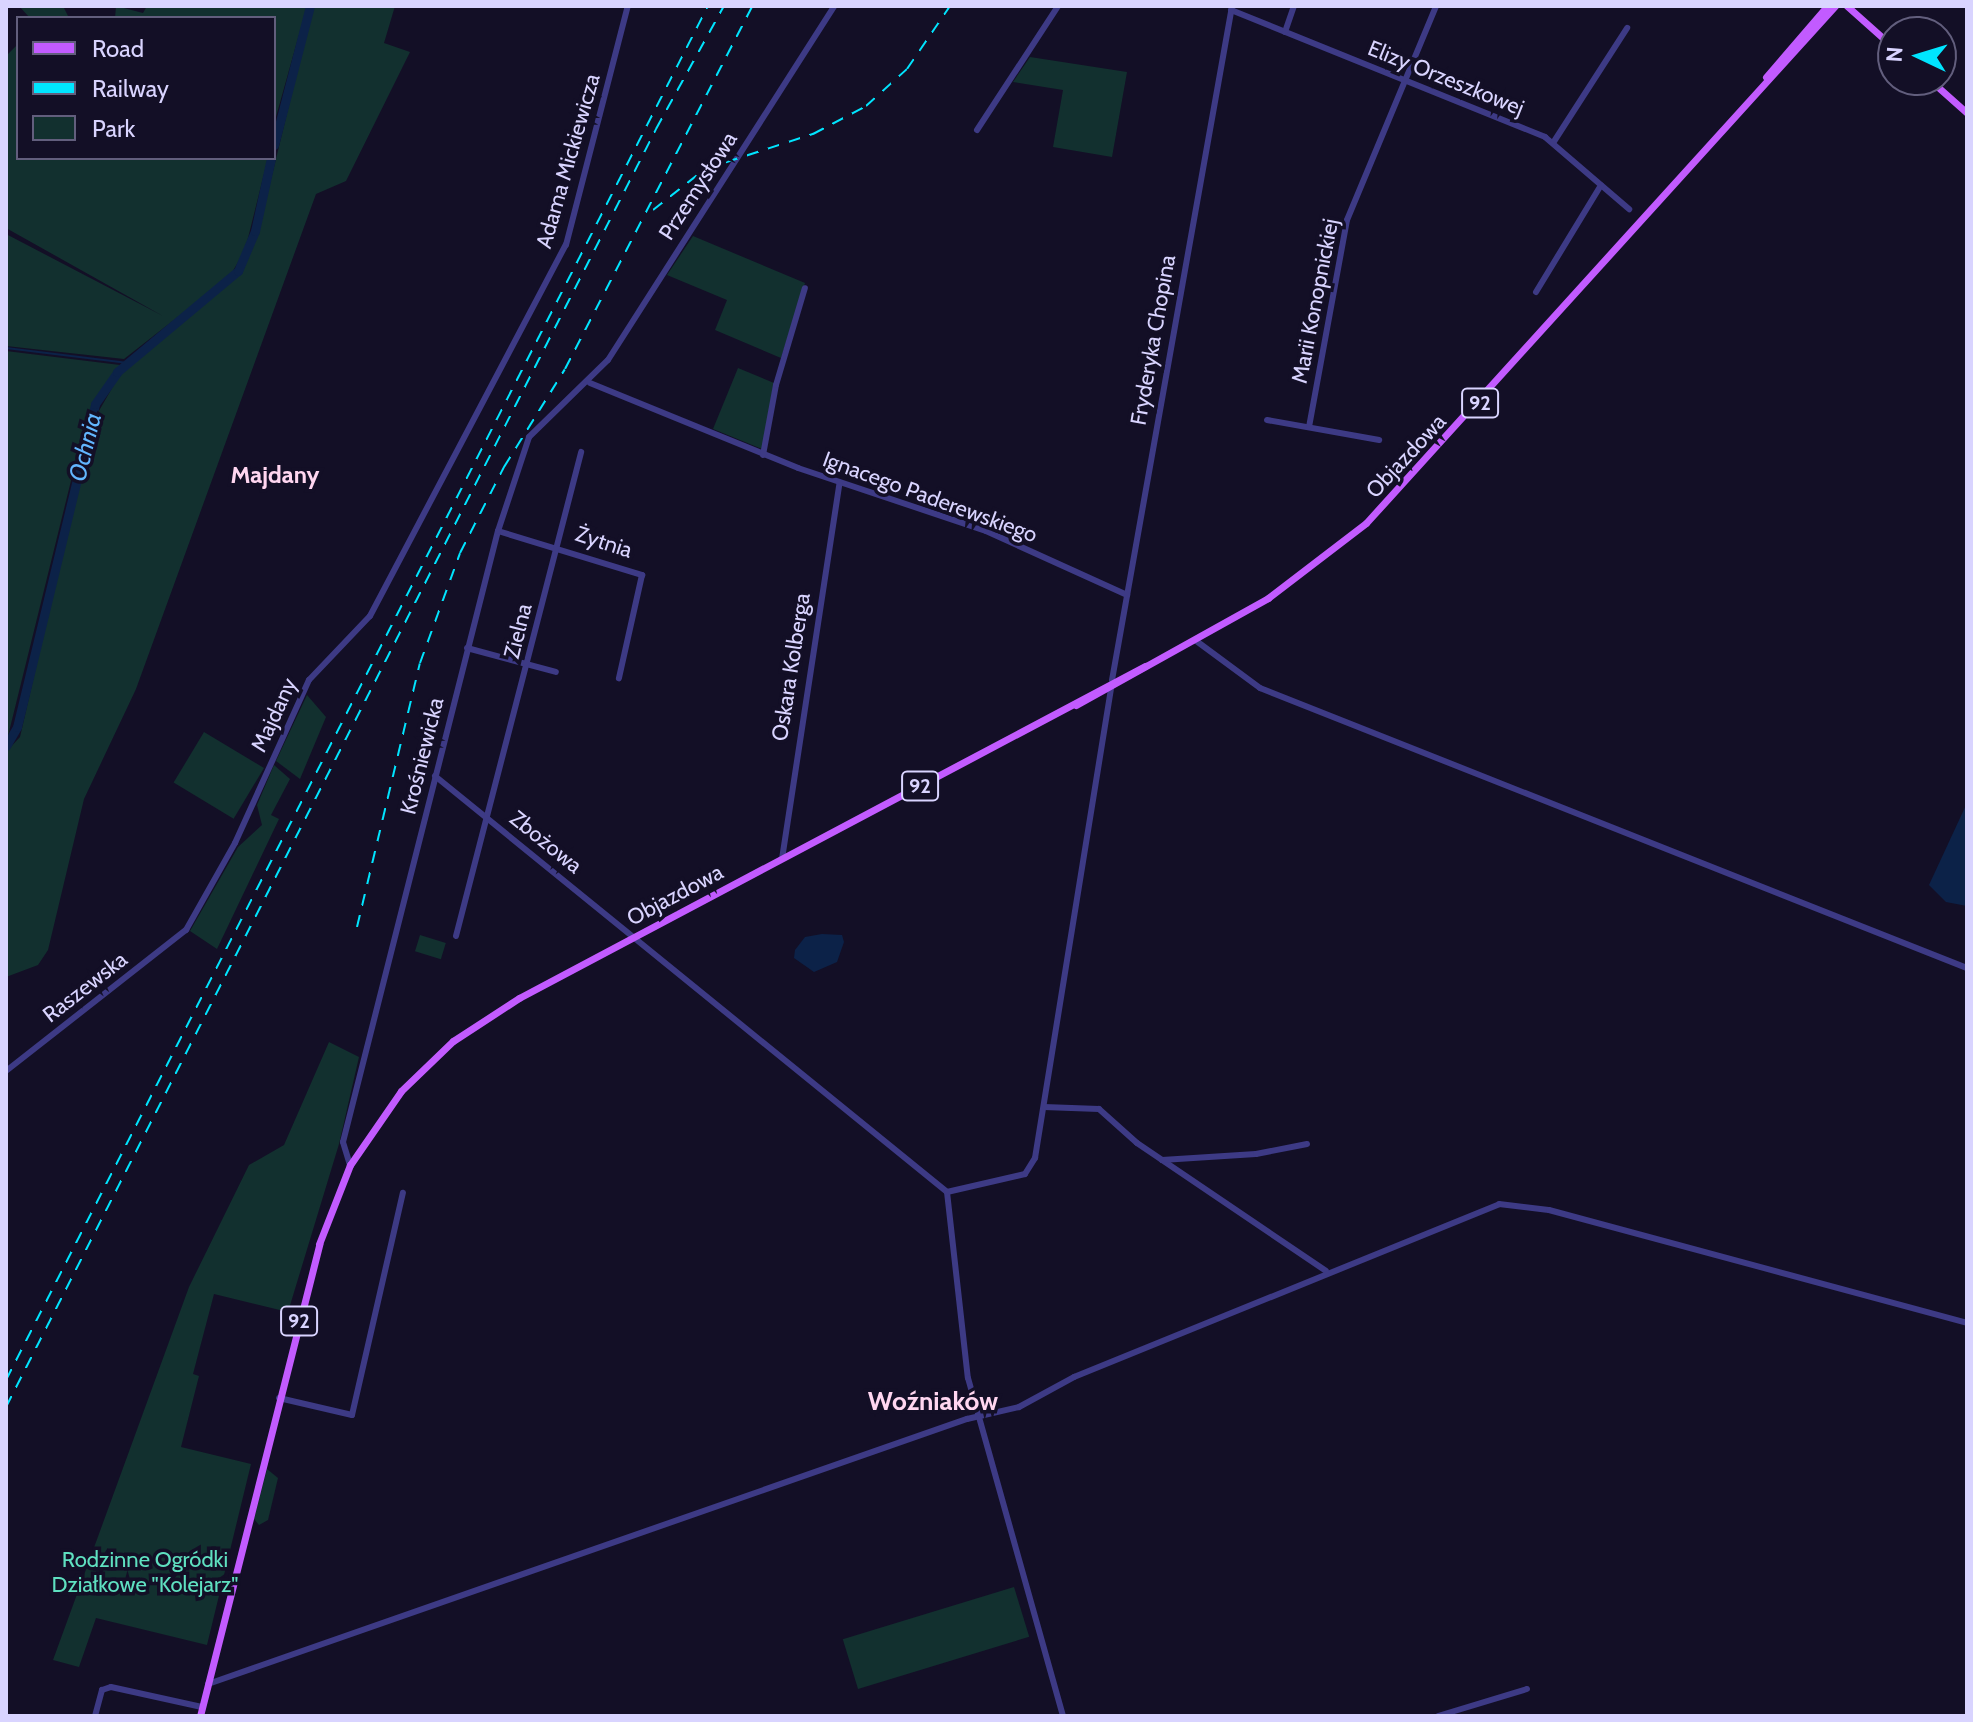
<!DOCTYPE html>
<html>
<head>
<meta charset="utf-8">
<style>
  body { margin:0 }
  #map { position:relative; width:1973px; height:1722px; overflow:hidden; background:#130f26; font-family:Cabin,sans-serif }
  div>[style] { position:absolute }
  .green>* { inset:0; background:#12302f; transform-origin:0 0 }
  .water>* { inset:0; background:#0c2248 }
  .stream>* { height:2px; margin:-1px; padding:0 1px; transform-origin:1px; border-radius:1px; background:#0c2248 }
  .river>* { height:9px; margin:-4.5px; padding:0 4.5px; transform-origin:4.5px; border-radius:4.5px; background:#0c2248 }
  .minor>* { height:6px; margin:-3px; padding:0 3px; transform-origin:3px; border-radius:3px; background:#3d3a85 }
  .major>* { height:7px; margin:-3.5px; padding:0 3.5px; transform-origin:3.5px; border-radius:3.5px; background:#c25bff }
  .rail>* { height:2px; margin-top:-1px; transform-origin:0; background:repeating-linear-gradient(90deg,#00e5ff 0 12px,transparent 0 22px) }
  span { translate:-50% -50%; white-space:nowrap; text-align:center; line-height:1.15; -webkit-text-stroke:7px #130f26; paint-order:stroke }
  .shield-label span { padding:2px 6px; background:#130f26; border:2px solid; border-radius:6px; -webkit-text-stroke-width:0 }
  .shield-label { font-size:20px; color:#d9d4ff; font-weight:700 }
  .street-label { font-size:22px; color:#d9d4ff }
  .park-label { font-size:22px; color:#5fe0c0 }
  .water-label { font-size:24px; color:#62b6ff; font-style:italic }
  .neighbourhood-label { font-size:24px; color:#ffd6f0; font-weight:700 }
  .quarter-label { font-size:26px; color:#ffd6f0; font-weight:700 }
  .frame { position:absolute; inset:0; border:8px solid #d9d4ff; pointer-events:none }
  .legend { position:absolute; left:16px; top:16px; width:260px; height:144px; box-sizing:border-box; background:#130f26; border:2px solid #625e7d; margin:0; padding:10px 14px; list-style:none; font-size:24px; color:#d9d4ff }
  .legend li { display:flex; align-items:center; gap:16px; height:40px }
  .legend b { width:40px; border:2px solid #625e7d }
  .north { position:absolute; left:1877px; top:16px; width:80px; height:80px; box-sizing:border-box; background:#130f26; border:2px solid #625e7d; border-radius:50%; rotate:274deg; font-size:22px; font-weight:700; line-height:32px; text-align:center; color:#d9d4ff }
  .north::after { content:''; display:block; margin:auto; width:28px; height:36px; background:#00e5ff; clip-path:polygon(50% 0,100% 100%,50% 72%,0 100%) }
</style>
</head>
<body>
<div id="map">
  <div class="green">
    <i style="clip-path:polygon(19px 6px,63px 6px,69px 18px,30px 18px)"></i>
    <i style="clip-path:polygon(116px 6px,143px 13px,147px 6px,307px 6px,274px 124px,274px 18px,115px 18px)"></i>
    <i style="clip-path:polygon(313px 6px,395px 6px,384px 43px,410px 52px,346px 181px,316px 194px,136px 689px,84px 799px,48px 950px,38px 965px,6px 977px,6px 752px,20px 737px,92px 423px,119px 376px,239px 274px,259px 229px)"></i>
    <i style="clip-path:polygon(18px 44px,18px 158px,268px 158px,245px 250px,230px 276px,124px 359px,6px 346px,6px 234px,163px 316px,6px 228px,6px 56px)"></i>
    <i style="clip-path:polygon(1030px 57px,1127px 72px,1112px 157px,1053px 147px,1063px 90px,1013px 82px)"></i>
    <i style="clip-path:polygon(693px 236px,805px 283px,781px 358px,715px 330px,727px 300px,667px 275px)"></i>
    <i style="clip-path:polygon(6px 351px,120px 365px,87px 416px,6px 744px)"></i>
    <i style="clip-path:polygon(738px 368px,774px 383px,762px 449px,713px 429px)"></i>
    <i style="clip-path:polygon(307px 695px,326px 717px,300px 779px,276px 761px)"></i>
    <i style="left:204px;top:732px;width:70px;height:59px;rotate:31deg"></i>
    <i style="clip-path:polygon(274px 765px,290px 779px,271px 815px,279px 819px,217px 949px,190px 931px,238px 847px,262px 825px,257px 805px)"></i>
    <i style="left:420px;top:935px;width:27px;height:17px;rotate:17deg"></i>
    <i style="clip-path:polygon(329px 1042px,359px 1057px,339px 1144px,288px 1312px,214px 1294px,193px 1374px,199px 1376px,181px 1447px,251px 1464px,207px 1645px,96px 1618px,79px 1667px,53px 1660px,189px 1287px,249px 1165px,284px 1145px)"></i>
    <i style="clip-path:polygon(267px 1469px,278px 1478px,268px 1520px,259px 1525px,254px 1519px)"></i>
    <i style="left:1014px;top:1587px;width:52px;height:179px;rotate:73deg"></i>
  </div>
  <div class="water">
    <i style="clip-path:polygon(1967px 803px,1967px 906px,1946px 902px,1929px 885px)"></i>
    <i style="clip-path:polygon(822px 934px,842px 935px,844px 942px,837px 962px,814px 972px,794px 958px,795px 950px,805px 937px)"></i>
  </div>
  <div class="stream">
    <i style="left:6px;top:348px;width:123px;rotate:7deg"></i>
  </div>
  <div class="river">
    <i style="left:274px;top:145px;width:144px;rotate:-75.5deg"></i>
    <i style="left:6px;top:746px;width:22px;rotate:-60deg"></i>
    <i style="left:17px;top:727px;width:332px;rotate:-76.4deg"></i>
    <i style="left:95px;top:404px;width:39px;rotate:-55deg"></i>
    <i style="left:117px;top:372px;width:158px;rotate:-39.9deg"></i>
    <i style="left:238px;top:271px;width:43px;rotate:-67deg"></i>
    <i style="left:255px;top:231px;width:75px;rotate:-77.6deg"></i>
  </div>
  <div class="minor">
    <i style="left:1231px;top:10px;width:339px;rotate:22deg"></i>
    <i style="left:1545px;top:137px;width:111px;rotate:40.6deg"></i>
    <i style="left:1285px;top:32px;width:28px;rotate:-71deg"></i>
    <i style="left:977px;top:130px;width:148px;rotate:-56.8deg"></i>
    <i style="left:1553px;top:143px;width:137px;rotate:-57.2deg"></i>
    <i style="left:1536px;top:292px;width:125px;rotate:-58.7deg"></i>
    <i style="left:590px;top:383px;width:225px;rotate:22.2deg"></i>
    <i style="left:798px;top:468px;width:198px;rotate:18.5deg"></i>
    <i style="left:986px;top:531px;width:155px;rotate:24.4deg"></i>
    <i style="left:1267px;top:420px;width:114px;rotate:10.1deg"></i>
    <i style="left:1309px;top:427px;width:210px;rotate:-79.6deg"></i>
    <i style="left:1347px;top:220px;width:232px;rotate:-67.4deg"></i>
    <i style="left:763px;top:455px;width:71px;rotate:-79.5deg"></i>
    <i style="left:776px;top:385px;width:101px;rotate:-73.4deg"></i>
    <i style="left:498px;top:531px;width:151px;rotate:17deg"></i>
    <i style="left:642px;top:575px;width:106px;rotate:102.6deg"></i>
    <i style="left:1195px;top:640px;width:81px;rotate:36.4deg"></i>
    <i style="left:1260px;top:688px;width:760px;rotate:21.61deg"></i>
    <i style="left:467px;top:648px;width:92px;rotate:15.1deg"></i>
    <i style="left:1112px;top:680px;width:685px;rotate:-79.9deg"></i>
    <i style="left:435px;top:776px;width:660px;rotate:39.09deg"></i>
    <i style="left:947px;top:1192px;width:187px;rotate:83.6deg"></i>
    <i style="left:968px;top:1378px;width:351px;rotate:74.3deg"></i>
    <i style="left:782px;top:859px;width:381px;rotate:-81.3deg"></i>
    <i style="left:456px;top:936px;width:500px;rotate:-75.5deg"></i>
    <i style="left:6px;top:1071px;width:229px;rotate:-38.1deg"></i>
    <i style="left:186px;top:930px;width:100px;rotate:-60.6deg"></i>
    <i style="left:235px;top:843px;width:179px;rotate:-65.6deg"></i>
    <i style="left:309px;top:680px;width:88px;rotate:-46.4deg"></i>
    <i style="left:370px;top:616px;width:420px;rotate:-62.2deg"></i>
    <i style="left:566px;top:245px;width:247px;rotate:-75.5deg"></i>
    <i style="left:1044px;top:1107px;width:55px;rotate:2.1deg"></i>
    <i style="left:1099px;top:1109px;width:51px;rotate:41.8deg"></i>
    <i style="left:1137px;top:1143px;width:228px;rotate:34.1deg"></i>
    <i style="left:1162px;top:1160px;width:94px;rotate:-3.7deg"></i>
    <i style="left:1256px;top:1154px;width:52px;rotate:-11.1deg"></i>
    <i style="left:350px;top:1165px;width:24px;rotate:-107deg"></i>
    <i style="left:343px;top:1142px;width:630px;rotate:-75.77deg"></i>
    <i style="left:498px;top:531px;width:99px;rotate:-71.7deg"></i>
    <i style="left:529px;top:437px;width:110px;rotate:-44.3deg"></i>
    <i style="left:608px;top:360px;width:420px;rotate:-57.4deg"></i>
    <i style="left:947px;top:1192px;width:80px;rotate:-13deg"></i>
    <i style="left:1025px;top:1174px;width:19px;rotate:-58deg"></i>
    <i style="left:1035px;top:1158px;width:476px;rotate:-80.8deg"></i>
    <i style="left:279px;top:1398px;width:75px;rotate:13.1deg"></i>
    <i style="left:352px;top:1415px;width:228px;rotate:-77.1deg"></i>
    <i style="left:208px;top:1684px;width:804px;rotate:-19.25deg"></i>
    <i style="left:967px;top:1419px;width:53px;rotate:-13deg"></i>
    <i style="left:1019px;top:1407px;width:63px;rotate:-28.6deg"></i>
    <i style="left:1074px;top:1377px;width:459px;rotate:-22.1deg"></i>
    <i style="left:1499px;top:1204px;width:50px;rotate:6.8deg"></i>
    <i style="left:1549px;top:1210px;width:433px;rotate:15.1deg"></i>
    <i style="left:95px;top:1716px;width:27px;rotate:-75deg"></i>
    <i style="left:102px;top:1690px;width:9px;rotate:-18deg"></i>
    <i style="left:111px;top:1687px;width:93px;rotate:12.4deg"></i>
    <i style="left:1438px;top:1716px;width:93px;rotate:-16.9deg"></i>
  </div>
  <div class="major">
    <i style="left:1847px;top:6px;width:62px;rotate:41.7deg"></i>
    <i style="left:1766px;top:77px;width:94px;rotate:-49.3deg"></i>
    <i style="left:1930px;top:80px;width:50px;rotate:41.7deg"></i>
    <i style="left:1076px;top:705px;width:220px;rotate:-29.1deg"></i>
    <i style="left:1268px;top:598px;width:123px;rotate:-37.4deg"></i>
    <i style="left:1366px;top:523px;width:698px;rotate:-47.79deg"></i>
    <i style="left:200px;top:1716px;width:487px;rotate:-75.8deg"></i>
    <i style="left:319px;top:1244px;width:85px;rotate:-68.6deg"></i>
    <i style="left:350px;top:1165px;width:90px;rotate:-55.4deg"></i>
    <i style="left:401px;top:1091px;width:72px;rotate:-43.9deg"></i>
    <i style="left:453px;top:1041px;width:79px;rotate:-33.1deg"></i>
    <i style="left:519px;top:998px;width:709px;rotate:-27.94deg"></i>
  </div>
  <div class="rail">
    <i style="left:653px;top:210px;width:66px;rotate:-38.3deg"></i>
    <i style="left:705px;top:169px;width:114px;rotate:-18deg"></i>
    <i style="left:813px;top:134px;width:60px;rotate:-27.8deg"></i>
    <i style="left:866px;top:106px;width:55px;rotate:-42.1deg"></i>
    <i style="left:907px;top:69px;width:76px;rotate:-55.7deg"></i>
    <i style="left:357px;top:927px;width:271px;rotate:-76.6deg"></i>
    <i style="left:420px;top:663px;width:117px;rotate:-70deg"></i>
    <i style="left:460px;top:553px;width:97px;rotate:-62.9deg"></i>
    <i style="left:504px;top:467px;width:115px;rotate:-58.1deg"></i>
    <i style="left:565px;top:369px;width:408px;rotate:-62.7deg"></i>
    <i style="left:6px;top:1380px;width:1543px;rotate:-62.94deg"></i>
    <i style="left:6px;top:1407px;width:1434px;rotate:-63.04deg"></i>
    <i style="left:656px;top:129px;width:141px;rotate:-61.1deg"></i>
  </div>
  <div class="shield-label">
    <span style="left:1480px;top:403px">92</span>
    <span style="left:920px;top:786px">92</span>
    <span style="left:299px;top:1321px">92</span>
  </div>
  <div class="street-label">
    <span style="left:1446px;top:78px;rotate:22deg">Elizy Orzeszkowej</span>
    <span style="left:568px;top:161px;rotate:-74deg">Adama Mickiewicza</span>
    <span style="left:698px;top:186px;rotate:-57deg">Przemysłowa</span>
    <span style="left:1315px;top:301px;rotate:-79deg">Marii Konopnickiej</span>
    <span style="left:1153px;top:340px;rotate:-80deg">Fryderyka Chopina</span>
    <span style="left:1406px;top:456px;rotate:-47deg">Objazdowa</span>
    <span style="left:930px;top:497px;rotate:20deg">Ignacego Paderewskiego</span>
    <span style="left:604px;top:542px;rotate:18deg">Żytnia</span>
    <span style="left:518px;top:631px;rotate:-76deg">Zielna</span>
    <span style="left:791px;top:667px;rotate:-81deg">Oskara Kolberga</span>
    <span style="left:274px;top:715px;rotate:-65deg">Majdany</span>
    <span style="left:422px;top:756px;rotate:-76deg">Krośniewicka</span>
    <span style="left:546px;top:842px;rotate:39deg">Zbożowa</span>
    <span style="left:675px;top:895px;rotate:-28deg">Objazdowa</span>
    <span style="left:85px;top:987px;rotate:-38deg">Raszewska</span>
  </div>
  <div class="park-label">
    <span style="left:145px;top:1572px">Rodzinne Ogródki<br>Działkowe "Kolejarz"</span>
  </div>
  <div class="water-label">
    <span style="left:85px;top:447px;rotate:-76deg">Ochnia</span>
  </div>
  <div class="neighbourhood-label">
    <span style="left:275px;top:475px">Majdany</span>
  </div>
  <div class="quarter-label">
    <span style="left:933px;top:1402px">Woźniaków</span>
  </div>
  <div class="frame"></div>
  <ul class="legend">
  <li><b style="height:10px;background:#c25bff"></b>Road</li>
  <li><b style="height:10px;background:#00e5ff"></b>Railway</li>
  <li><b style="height:22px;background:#12302f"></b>Park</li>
  </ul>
  <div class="north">N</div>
</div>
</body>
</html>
